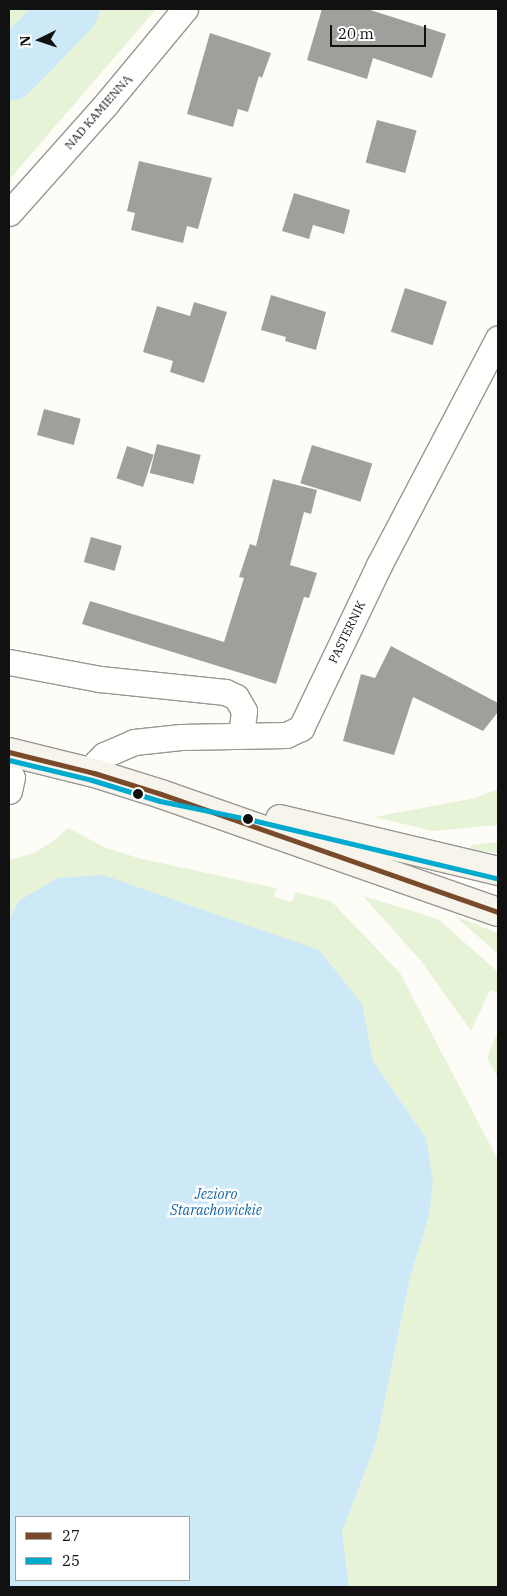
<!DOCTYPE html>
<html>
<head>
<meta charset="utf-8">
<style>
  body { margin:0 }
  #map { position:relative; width:507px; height:1596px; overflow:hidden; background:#fdfcf7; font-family:"IBM Plex Serif",serif }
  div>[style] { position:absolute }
  .green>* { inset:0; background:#e7f3d7 }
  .water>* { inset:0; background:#cde8f7 }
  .river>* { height:58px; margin:-29px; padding:0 29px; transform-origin:29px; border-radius:29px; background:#cde8f7 }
  .building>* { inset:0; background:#a19f9c; transform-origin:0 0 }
  .roads { filter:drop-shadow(1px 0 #979795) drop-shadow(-1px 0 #979795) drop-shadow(0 1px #979795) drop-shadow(0 -1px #979795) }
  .street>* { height:25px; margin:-12.5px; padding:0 12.5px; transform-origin:12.5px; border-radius:12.5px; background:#fffffe }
  .secondary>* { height:28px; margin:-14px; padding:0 14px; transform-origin:14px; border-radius:14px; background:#f6f4eb }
  .bus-1>* { height:5px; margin:-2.5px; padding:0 2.5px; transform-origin:2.5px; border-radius:2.5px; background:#7a4b2a }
  .bus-2>* { height:5px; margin:-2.5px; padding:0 2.5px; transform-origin:2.5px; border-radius:2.5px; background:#00a9ce }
  .dots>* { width:14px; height:14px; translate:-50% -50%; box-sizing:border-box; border:2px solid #fff; border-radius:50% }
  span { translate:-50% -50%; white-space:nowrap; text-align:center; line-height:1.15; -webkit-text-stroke:5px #fff; paint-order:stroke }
  .street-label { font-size:12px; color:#111 }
  .water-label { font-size:14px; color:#1768a6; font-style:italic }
  .frame { position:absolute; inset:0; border:10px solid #111; pointer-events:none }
  .legend { position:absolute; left:15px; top:1516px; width:175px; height:65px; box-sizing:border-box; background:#fff; border:1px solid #a0a0a0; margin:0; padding:6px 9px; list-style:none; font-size:15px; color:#111 }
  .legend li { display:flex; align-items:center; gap:10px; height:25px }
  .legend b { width:25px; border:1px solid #a0a0a0 }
  .north { position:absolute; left:15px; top:15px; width:50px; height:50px; -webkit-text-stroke:4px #fff; paint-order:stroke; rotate:266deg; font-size:14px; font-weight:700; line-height:20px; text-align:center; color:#111 }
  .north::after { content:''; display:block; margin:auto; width:18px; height:22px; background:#111; clip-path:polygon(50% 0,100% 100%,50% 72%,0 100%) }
  .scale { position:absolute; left:330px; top:25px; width:96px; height:22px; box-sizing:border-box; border:2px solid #111; border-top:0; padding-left:6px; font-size:15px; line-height:18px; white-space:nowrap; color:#111; -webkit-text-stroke:4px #fff; paint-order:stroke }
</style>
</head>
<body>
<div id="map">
  <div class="green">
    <i style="clip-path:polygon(9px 9px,156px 9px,9px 180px)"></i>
    <i style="clip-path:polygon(498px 789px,498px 825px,433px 831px,374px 817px,475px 798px)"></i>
    <i style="clip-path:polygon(68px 828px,104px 847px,138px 858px,276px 888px,274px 897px,292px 902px,295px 892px,331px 901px,400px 973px,498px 1160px,498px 1587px,349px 1587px,342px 1532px,376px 1443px,410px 1278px,429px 1216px,426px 1138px,373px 1061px,361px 1004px,318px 950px,19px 901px,9px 919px,9px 860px,34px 853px,52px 842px)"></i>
    <i style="clip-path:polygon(498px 842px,498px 853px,471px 850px,471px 845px)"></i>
    <i style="clip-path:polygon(363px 896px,438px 919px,498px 972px,498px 993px,490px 990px,471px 1031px,421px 961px)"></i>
    <i style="clip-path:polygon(455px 916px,498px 933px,498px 954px)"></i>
    <i style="clip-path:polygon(498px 1031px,498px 1078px,487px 1058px)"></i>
  </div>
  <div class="water">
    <i style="clip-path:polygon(evenodd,103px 875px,319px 950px,362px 1004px,373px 1061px,426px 1138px,433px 1182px,429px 1216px,410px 1278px,376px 1443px,342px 1532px,349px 1587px,9px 1587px,9px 919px,19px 901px,57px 878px,103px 875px,16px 1517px,189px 1517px,189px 1580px,16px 1580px,16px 1517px)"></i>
  </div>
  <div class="river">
    <i style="left:9px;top:72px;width:88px;rotate:-45.9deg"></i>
  </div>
  <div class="building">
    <i style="clip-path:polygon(322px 9px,367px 9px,446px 34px,432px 78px,373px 58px,367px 79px,307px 60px)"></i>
    <i style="clip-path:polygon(210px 33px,271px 53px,262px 78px,259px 76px,248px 112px,238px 109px,233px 127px,187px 114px)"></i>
    <i style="left:377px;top:120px;width:41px;height:44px;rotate:15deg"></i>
    <i style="clip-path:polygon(139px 161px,212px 178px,198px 229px,187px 226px,183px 243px,131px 230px,135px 213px,127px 211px)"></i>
    <i style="clip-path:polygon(294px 193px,350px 210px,344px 234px,313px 225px,309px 239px,282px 231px)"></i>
    <i style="left:405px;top:288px;width:44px;height:46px;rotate:18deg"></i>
    <i style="clip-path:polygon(271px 295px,326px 312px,316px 350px,285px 341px,286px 337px,261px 330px)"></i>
    <i style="clip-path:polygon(194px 302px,227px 312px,204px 383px,170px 372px,173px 361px,143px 352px,157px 306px,190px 316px)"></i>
    <i style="left:44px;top:409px;width:38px;height:27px;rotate:15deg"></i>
    <i style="left:157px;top:444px;width:45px;height:30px;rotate:14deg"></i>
    <i style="left:312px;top:445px;width:63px;height:40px;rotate:17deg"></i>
    <i style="left:127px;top:446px;width:28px;height:34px;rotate:18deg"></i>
    <i style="clip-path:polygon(273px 479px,317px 490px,311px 514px,304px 512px,290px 565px,317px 573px,309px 598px,304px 597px,276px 684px,82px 624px,90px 601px,224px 642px,244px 578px,239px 577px,250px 544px,256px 546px)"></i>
    <i style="left:91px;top:537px;width:32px;height:26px;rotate:16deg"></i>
    <i style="clip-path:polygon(391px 646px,498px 703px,498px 712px,483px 731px,413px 697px,394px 755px,343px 741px,361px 674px,375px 678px)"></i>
  </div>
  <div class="roads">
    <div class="street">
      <i style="left:9px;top:213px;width:146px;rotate:-48.3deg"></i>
      <i style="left:106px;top:104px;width:124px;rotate:-50.3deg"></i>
      <i style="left:9px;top:662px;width:93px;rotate:10.6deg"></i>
      <i style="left:100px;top:679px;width:126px;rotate:5.9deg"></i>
      <i style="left:225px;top:692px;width:12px;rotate:24deg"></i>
      <i style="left:236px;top:697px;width:16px;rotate:60deg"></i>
      <i style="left:244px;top:711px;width:25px;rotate:97deg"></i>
      <i style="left:94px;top:773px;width:11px;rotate:-75deg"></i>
      <i style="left:97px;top:762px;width:10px;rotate:-45deg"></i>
      <i style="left:104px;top:755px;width:33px;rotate:-23deg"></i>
      <i style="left:134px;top:742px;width:47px;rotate:-6.1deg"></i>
      <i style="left:181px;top:737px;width:105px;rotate:-1.1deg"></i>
      <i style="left:286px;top:735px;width:17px;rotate:-25deg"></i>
      <i style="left:301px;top:728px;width:181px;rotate:-64.4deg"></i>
      <i style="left:379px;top:565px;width:256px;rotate:-62.3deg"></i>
      <i style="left:9px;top:791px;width:14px;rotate:-78deg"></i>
    </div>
    <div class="secondary">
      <i style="left:9px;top:752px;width:88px;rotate:13.9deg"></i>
      <i style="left:94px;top:773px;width:70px;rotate:17.4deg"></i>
      <i style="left:161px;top:794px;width:357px;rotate:19.3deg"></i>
      <i style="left:280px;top:819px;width:224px;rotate:13.4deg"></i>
    </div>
  </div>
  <div class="bus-1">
    <i style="left:9px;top:752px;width:88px;rotate:13.9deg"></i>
    <i style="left:94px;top:773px;width:70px;rotate:17.4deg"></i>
    <i style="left:161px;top:794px;width:357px;rotate:19.3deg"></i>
  </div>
  <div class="bus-2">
    <i style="left:9px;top:760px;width:85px;rotate:13.5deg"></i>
    <i style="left:92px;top:780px;width:71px;rotate:17.2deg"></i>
    <i style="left:160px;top:801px;width:90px;rotate:11.6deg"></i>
    <i style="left:248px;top:819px;width:255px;rotate:13.4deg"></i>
  </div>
  <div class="dots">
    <i style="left:138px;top:794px;background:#111"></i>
    <i style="left:248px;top:819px;background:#111"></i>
  </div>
  <div class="street-label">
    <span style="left:98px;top:112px;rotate:-49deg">NAD KAMIENNĄ</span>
    <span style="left:347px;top:632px;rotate:-64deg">PASTERNIK</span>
  </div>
  <div class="water-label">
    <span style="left:216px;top:1202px">Jezioro<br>Starachowickie</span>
  </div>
  <div class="frame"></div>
  <ul class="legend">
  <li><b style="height:6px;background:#7a4b2a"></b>27</li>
  <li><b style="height:6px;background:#00a9ce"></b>25</li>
  </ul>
  <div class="north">N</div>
  <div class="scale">20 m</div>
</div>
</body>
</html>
